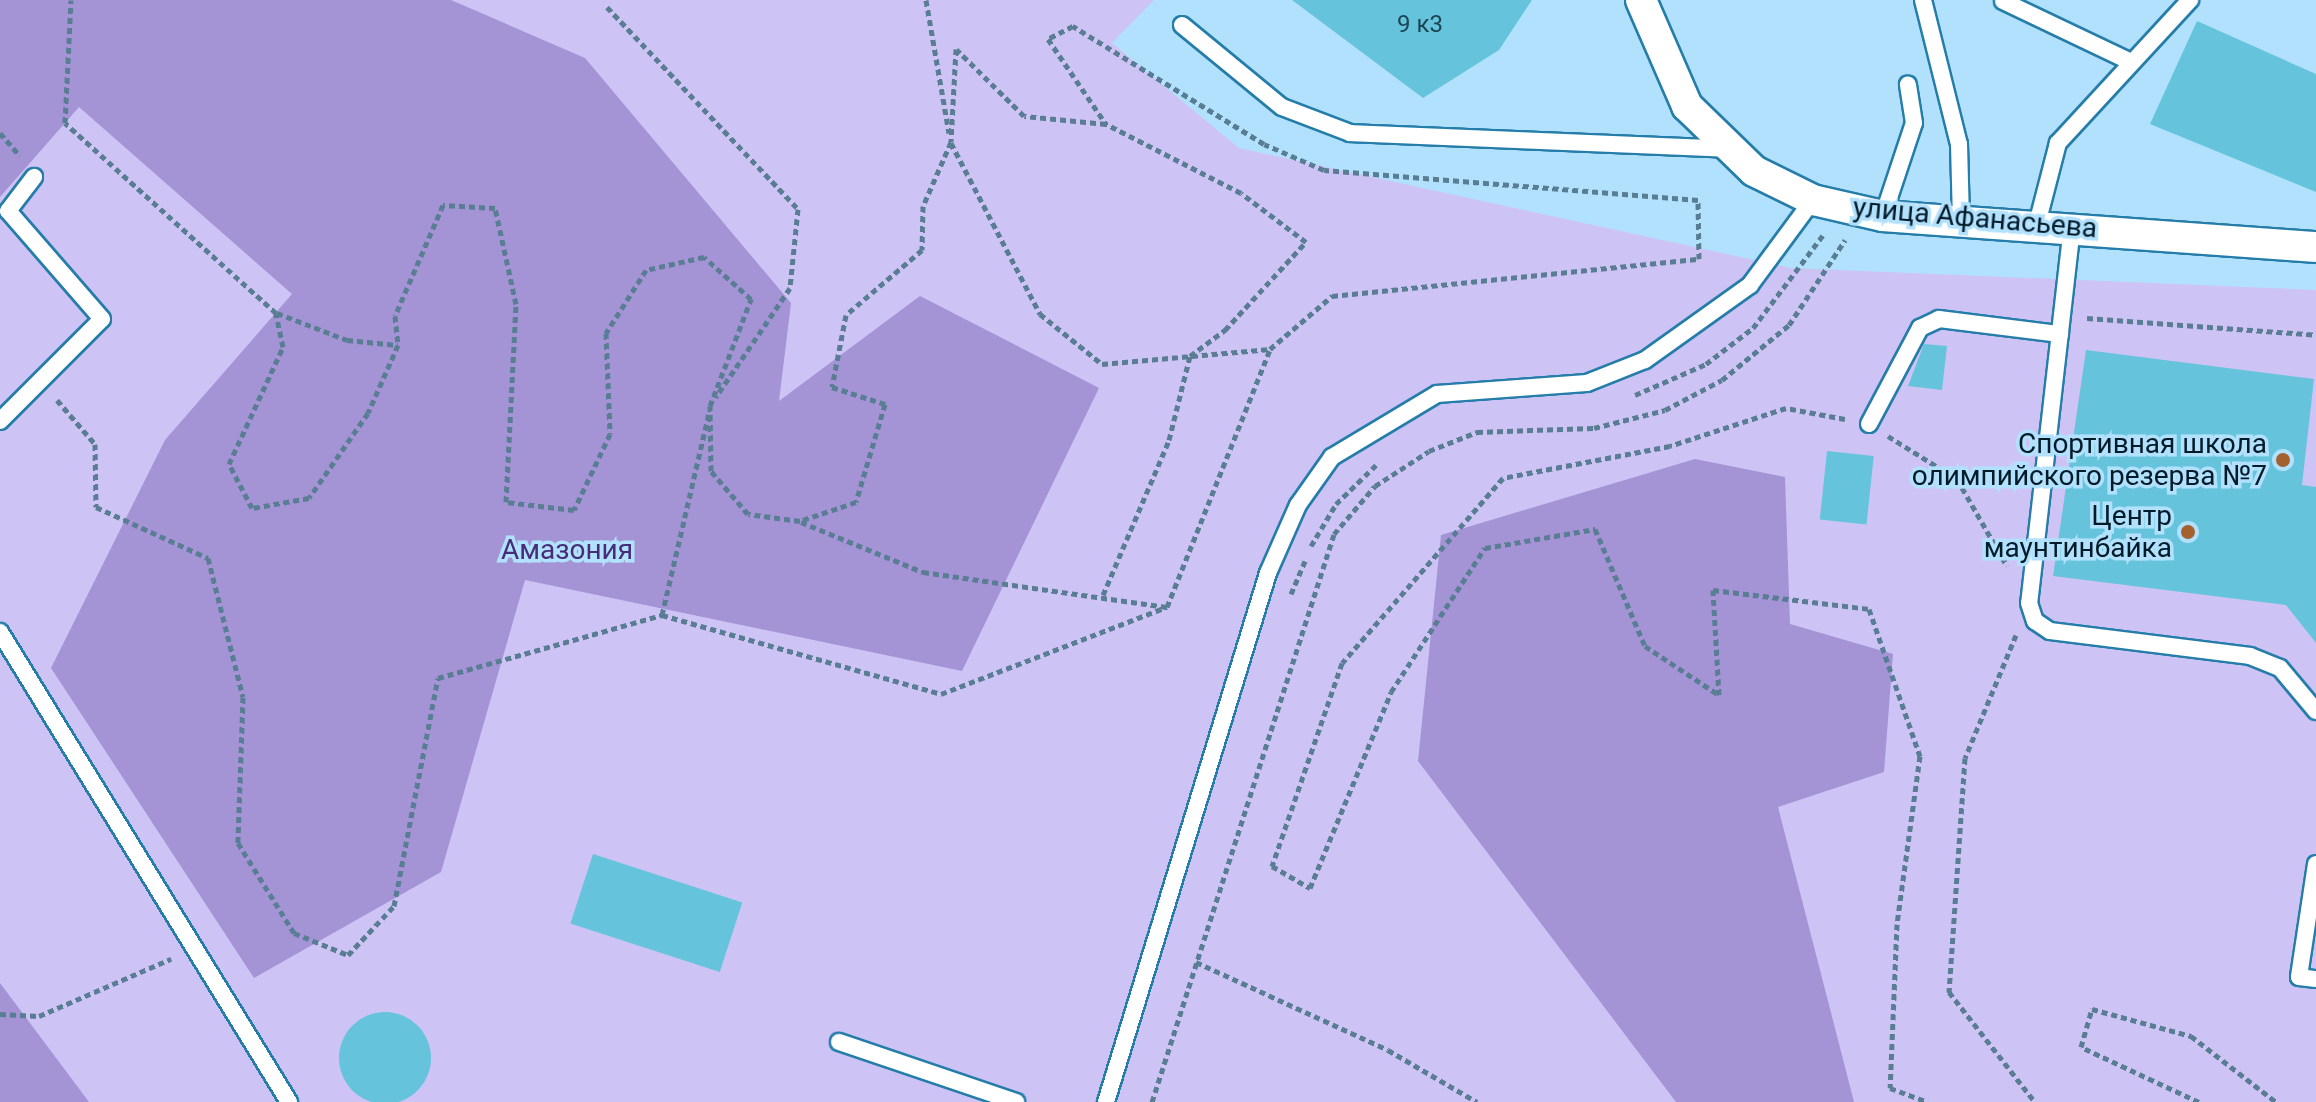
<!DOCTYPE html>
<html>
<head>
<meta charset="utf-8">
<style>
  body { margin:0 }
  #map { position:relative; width:2316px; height:1102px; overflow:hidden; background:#b2e1fe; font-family:Roboto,sans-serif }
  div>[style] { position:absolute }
  .green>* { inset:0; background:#cec3f5 }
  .forest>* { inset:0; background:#a493d5 }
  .building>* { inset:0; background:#65c4db; transform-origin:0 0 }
  .round { border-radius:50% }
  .path>* { height:5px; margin-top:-2.5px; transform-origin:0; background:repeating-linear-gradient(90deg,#597d93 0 6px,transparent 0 10px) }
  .roads { filter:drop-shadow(2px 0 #257da9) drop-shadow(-2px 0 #257da9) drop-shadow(0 2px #257da9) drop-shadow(0 -2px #257da9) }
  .service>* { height:16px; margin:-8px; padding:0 8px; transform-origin:8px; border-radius:8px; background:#fff }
  .minor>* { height:30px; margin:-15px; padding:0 15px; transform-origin:15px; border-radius:15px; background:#fff }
  .dots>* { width:22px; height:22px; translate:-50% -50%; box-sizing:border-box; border:4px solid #b2e1fe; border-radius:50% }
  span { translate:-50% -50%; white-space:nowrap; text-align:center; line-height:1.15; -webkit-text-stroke:7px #b2e1fe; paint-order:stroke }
  .number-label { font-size:24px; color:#1b4556 }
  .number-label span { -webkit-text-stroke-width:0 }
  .street-label { font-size:28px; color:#021b29 }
  .poi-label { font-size:28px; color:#021b29 }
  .right { translate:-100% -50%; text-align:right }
  .park-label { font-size:28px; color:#462c79 }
</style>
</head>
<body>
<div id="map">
  <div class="green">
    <i style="clip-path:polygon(0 0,1154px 0,1112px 43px,1239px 148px,1791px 268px,2316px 290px,2316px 1102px,0 1102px)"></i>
  </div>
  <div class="forest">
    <i style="clip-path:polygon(0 0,451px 0,585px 58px,791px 303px,779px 401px,920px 296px,1099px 388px,962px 671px,525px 580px,441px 872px,254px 978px,51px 668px,165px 440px,292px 294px,79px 107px,0 197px)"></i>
    <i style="clip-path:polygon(1695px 459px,1785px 477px,1790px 624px,1893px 654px,1884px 772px,1778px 807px,1854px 1102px,1676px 1102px,1418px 761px,1441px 535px)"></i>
    <i style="clip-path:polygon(0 983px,89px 1102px,0 1102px)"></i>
  </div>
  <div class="building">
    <i style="clip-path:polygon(1292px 0,1532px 0,1499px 50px,1423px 98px)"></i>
    <i style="clip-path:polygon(2197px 21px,2316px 74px,2316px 192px,2150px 124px)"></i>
    <i style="clip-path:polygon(1924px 344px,1947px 346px,1942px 390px,1908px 386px)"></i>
    <i style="clip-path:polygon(2086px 350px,2314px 379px,2302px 485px,2316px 487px,2316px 643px,2286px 605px,2053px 576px)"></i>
    <i style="left:1827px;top:451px;width:47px;height:69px;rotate:6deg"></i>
    <i style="left:593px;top:854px;width:157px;height:73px;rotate:18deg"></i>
    <i class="round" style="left:339px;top:1012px;width:92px;height:92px"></i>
  </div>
  <div class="path">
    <i style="left:926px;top:0;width:135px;rotate:80.2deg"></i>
    <i style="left:607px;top:7px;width:278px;rotate:46.6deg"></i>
    <i style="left:798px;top:209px;width:79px;rotate:95.8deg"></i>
    <i style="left:790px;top:288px;width:132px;rotate:124.2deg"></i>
    <i style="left:0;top:133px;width:30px;rotate:49deg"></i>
    <i style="left:951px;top:143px;width:193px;rotate:62.5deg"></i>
    <i style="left:1040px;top:314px;width:80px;rotate:38.9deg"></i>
    <i style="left:1102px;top:364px;width:169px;rotate:-5.1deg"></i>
    <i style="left:277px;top:313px;width:75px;rotate:21.1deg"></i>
    <i style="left:347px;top:340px;width:51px;rotate:5.6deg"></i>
    <i style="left:2087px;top:318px;width:230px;rotate:4.2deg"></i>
    <i style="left:1635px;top:395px;width:77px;rotate:-23.6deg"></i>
    <i style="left:1706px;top:364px;width:59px;rotate:-37.5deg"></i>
    <i style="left:1753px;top:328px;width:116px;rotate:-53deg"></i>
    <i style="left:57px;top:400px;width:58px;rotate:49.2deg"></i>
    <i style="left:95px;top:444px;width:63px;rotate:89.1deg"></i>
    <i style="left:96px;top:507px;width:123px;rotate:24.5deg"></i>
    <i style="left:208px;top:558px;width:143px;rotate:75.9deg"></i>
    <i style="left:243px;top:697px;width:146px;rotate:92deg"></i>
    <i style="left:238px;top:843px;width:106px;rotate:58.1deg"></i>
    <i style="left:294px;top:933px;width:58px;rotate:22.2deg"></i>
    <i style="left:348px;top:955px;width:67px;rotate:-46.8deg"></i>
    <i style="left:394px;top:906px;width:232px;rotate:-79.1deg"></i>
    <i style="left:438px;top:678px;width:233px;rotate:-15.7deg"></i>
    <i style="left:662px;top:615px;width:290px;rotate:15.8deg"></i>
    <i style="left:941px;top:694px;width:242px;rotate:-21.1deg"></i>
    <i style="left:1167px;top:607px;width:278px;rotate:-68.2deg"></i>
    <i style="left:1270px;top:349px;width:82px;rotate:-40.5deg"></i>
    <i style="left:1332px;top:296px;width:369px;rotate:-5.8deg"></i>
    <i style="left:1699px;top:259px;width:59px;rotate:-91deg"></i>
    <i style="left:1698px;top:200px;width:375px;rotate:-175.4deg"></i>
    <i style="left:1324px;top:170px;width:65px;rotate:-156.6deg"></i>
    <i style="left:1264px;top:144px;width:225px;rotate:-148.3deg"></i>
    <i style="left:1073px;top:26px;width:28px;rotate:153deg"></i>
    <i style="left:1048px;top:39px;width:103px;rotate:55.7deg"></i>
    <i style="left:1106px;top:124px;width:82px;rotate:-174.4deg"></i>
    <i style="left:1024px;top:116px;width:95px;rotate:-135.4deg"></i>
    <i style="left:956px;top:49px;width:93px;rotate:93.1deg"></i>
    <i style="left:951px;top:142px;width:70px;rotate:113.6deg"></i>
    <i style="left:923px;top:206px;width:44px;rotate:91.3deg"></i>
    <i style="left:922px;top:250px;width:100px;rotate:139.5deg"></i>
    <i style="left:846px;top:315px;width:73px;rotate:101deg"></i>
    <i style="left:832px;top:387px;width:56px;rotate:17.8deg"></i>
    <i style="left:885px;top:404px;width:102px;rotate:106.5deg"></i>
    <i style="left:856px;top:502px;width:59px;rotate:161.3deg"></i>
    <i style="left:800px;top:521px;width:52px;rotate:-172.3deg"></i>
    <i style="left:748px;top:514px;width:57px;rotate:-130.7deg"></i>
    <i style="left:711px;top:471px;width:65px;rotate:-90.9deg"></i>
    <i style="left:710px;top:406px;width:115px;rotate:-69deg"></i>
    <i style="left:751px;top:299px;width:63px;rotate:-138.2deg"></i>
    <i style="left:704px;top:257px;width:59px;rotate:167.4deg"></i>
    <i style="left:646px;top:270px;width:75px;rotate:122.4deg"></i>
    <i style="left:606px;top:333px;width:101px;rotate:87.7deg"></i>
    <i style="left:610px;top:434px;width:84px;rotate:115.3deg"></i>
    <i style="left:574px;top:510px;width:68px;rotate:-173.3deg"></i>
    <i style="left:506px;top:502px;width:198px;rotate:-87.1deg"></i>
    <i style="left:516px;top:304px;width:98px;rotate:-102.3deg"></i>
    <i style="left:495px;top:208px;width:52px;rotate:-176.7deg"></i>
    <i style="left:443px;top:205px;width:121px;rotate:113.4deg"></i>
    <i style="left:395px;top:316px;width:29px;rotate:84deg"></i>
    <i style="left:398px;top:345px;width:74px;rotate:113.8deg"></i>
    <i style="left:368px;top:413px;width:103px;rotate:124.8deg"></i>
    <i style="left:309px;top:498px;width:58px;rotate:170deg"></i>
    <i style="left:252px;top:508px;width:50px;rotate:-117.6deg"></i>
    <i style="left:229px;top:464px;width:129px;rotate:-65.2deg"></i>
    <i style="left:283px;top:347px;width:35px;rotate:-102deg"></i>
    <i style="left:276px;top:313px;width:284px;rotate:-138deg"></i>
    <i style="left:65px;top:123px;width:123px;rotate:-87.2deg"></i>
    <i style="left:1845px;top:419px;width:60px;rotate:-169.4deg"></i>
    <i style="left:1786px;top:408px;width:122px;rotate:161.9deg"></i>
    <i style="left:1670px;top:446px;width:170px;rotate:169.2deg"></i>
    <i style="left:1503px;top:478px;width:245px;rotate:131deg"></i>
    <i style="left:1342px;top:663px;width:215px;rotate:109deg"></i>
    <i style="left:1272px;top:866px;width:44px;rotate:30.1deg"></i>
    <i style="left:1310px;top:888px;width:212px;rotate:-67.5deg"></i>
    <i style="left:1391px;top:692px;width:172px;rotate:-56.9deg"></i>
    <i style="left:1485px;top:548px;width:112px;rotate:-9.8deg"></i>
    <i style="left:1595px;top:529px;width:127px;rotate:66.9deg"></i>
    <i style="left:1645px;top:646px;width:89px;rotate:33.5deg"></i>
    <i style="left:1719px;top:695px;width:105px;rotate:-93.3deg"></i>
    <i style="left:1713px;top:590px;width:157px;rotate:6.9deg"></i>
    <i style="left:1869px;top:609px;width:156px;rotate:70.9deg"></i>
    <i style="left:1920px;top:756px;width:170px;rotate:97.8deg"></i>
    <i style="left:1897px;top:924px;width:164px;rotate:92.4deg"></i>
    <i style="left:1890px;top:1088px;width:40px;rotate:20.2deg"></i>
    <i style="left:1888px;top:436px;width:81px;rotate:31.9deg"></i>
    <i style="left:1957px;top:479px;width:100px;rotate:60.1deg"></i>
    <i style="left:801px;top:522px;width:132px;rotate:22.3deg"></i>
    <i style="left:923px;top:572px;width:246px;rotate:8.2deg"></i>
    <i style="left:1311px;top:546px;width:49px;rotate:-59.2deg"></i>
    <i style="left:1336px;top:504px;width:57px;rotate:-44.3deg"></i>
    <i style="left:1291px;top:594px;width:38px;rotate:-67deg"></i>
    <i style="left:1103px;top:595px;width:168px;rotate:-66.9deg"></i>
    <i style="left:1169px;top:440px;width:87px;rotate:-76deg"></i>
    <i style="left:1190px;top:356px;width:44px;rotate:-36.6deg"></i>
    <i style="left:1225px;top:330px;width:120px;rotate:-47.4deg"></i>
    <i style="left:1306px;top:242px;width:81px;rotate:-143deg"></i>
    <i style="left:1241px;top:193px;width:152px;rotate:-152.9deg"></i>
    <i style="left:662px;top:615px;width:207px;rotate:-76.9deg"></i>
    <i style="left:2016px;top:635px;width:133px;rotate:112.5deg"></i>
    <i style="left:1965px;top:758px;width:235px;rotate:93.9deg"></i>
    <i style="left:1949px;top:992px;width:140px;rotate:52deg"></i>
    <i style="left:1196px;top:962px;width:211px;rotate:24.6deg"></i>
    <i style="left:1388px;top:1050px;width:103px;rotate:30.3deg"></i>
    <i style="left:0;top:1014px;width:39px;rotate:3deg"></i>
    <i style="left:39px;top:1016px;width:144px;rotate:-23.4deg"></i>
    <i style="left:1152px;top:1102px;width:596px;rotate:-72.23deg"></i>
    <i style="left:1334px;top:534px;width:63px;rotate:-49.5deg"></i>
    <i style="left:1375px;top:486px;width:64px;rotate:-32.9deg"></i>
    <i style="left:1429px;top:451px;width:52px;rotate:-21.6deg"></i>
    <i style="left:1477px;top:432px;width:117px;rotate:-2deg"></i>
    <i style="left:1594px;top:428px;width:73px;rotate:-14.2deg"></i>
    <i style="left:1665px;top:410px;width:64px;rotate:-27.8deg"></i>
    <i style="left:1722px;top:380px;width:87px;rotate:-39.4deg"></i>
    <i style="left:1789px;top:325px;width:102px;rotate:-56.6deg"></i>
    <i style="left:2199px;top:1102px;width:130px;rotate:-155deg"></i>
    <i style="left:2081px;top:1047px;width:40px;rotate:-74deg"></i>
    <i style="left:2092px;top:1009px;width:103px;rotate:15.3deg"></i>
    <i style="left:2191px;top:1036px;width:108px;rotate:37.8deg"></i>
  </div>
  <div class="roads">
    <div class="service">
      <i style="left:1923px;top:0;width:148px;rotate:76deg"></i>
      <i style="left:1959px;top:144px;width:76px;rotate:88.5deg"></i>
      <i style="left:2003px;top:1px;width:142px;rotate:25.5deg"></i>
      <i style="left:1182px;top:25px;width:129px;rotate:39.4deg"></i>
      <i style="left:1282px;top:107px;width:73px;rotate:20.9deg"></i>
      <i style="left:1350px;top:133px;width:375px;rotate:2.4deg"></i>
      <i style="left:1883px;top:216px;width:98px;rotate:-71.6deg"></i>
      <i style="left:1914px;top:123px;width:39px;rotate:-99deg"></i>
      <i style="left:2037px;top:224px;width:84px;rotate:-75.5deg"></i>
      <i style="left:2058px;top:143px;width:195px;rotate:-47.3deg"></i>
      <i style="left:2072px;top:227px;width:378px;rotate:96.5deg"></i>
      <i style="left:2029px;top:603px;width:19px;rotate:72deg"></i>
      <i style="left:2035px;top:621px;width:18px;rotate:34deg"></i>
      <i style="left:2050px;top:631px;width:202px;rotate:7.1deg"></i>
      <i style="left:2250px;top:656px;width:32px;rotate:22deg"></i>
      <i style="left:2280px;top:668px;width:56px;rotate:50.1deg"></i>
      <i style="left:0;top:421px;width:144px;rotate:-45deg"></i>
      <i style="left:102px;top:319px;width:143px;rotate:-131deg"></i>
      <i style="left:8px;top:211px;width:43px;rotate:-52.6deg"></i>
      <i style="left:1869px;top:424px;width:109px;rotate:-62deg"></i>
      <i style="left:1920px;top:328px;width:21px;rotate:-25deg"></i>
      <i style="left:1939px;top:319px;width:122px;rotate:7.1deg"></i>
      <i style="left:0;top:632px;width:552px;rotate:58.41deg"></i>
      <i style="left:2316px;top:864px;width:114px;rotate:98.6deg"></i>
      <i style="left:2299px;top:977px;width:17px;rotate:7deg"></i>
      <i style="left:839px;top:1042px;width:187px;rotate:18.7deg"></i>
      <i style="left:1106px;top:1102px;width:553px;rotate:-72.97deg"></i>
      <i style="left:1268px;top:573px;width:74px;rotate:-66.2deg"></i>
      <i style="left:1298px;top:505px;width:59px;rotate:-54.7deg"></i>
      <i style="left:1332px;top:457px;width:122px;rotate:-31deg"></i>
      <i style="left:1437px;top:394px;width:150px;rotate:-4.2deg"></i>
      <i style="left:1587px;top:383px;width:62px;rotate:-21.6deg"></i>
      <i style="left:1645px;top:360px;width:129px;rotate:-35.5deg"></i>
      <i style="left:1750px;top:285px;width:106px;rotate:-53.5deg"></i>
    </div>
    <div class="minor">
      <i style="left:1641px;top:0;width:116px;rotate:66.5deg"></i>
      <i style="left:1687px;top:106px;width:93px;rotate:44.1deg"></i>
      <i style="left:1754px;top:171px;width:66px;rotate:26.2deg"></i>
      <i style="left:1813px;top:200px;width:72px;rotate:12.9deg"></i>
      <i style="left:1883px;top:216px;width:434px;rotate:4.1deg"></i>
    </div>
  </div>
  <div class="dots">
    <i style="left:2283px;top:460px;background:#a3612e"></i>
    <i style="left:2188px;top:532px;background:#a3612e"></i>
  </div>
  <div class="number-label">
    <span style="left:1420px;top:25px">9 к3</span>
  </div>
  <div class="street-label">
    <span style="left:1975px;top:218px;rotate:5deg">улица Афанасьева</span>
  </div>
  <div class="poi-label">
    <span class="right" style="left:2267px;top:460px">Спортивная школа<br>олимпийского резерва №7</span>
    <span class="right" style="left:2172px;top:532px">Центр<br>маунтинбайка</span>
  </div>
  <div class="park-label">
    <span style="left:567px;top:550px">Амазония</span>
  </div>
</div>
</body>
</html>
